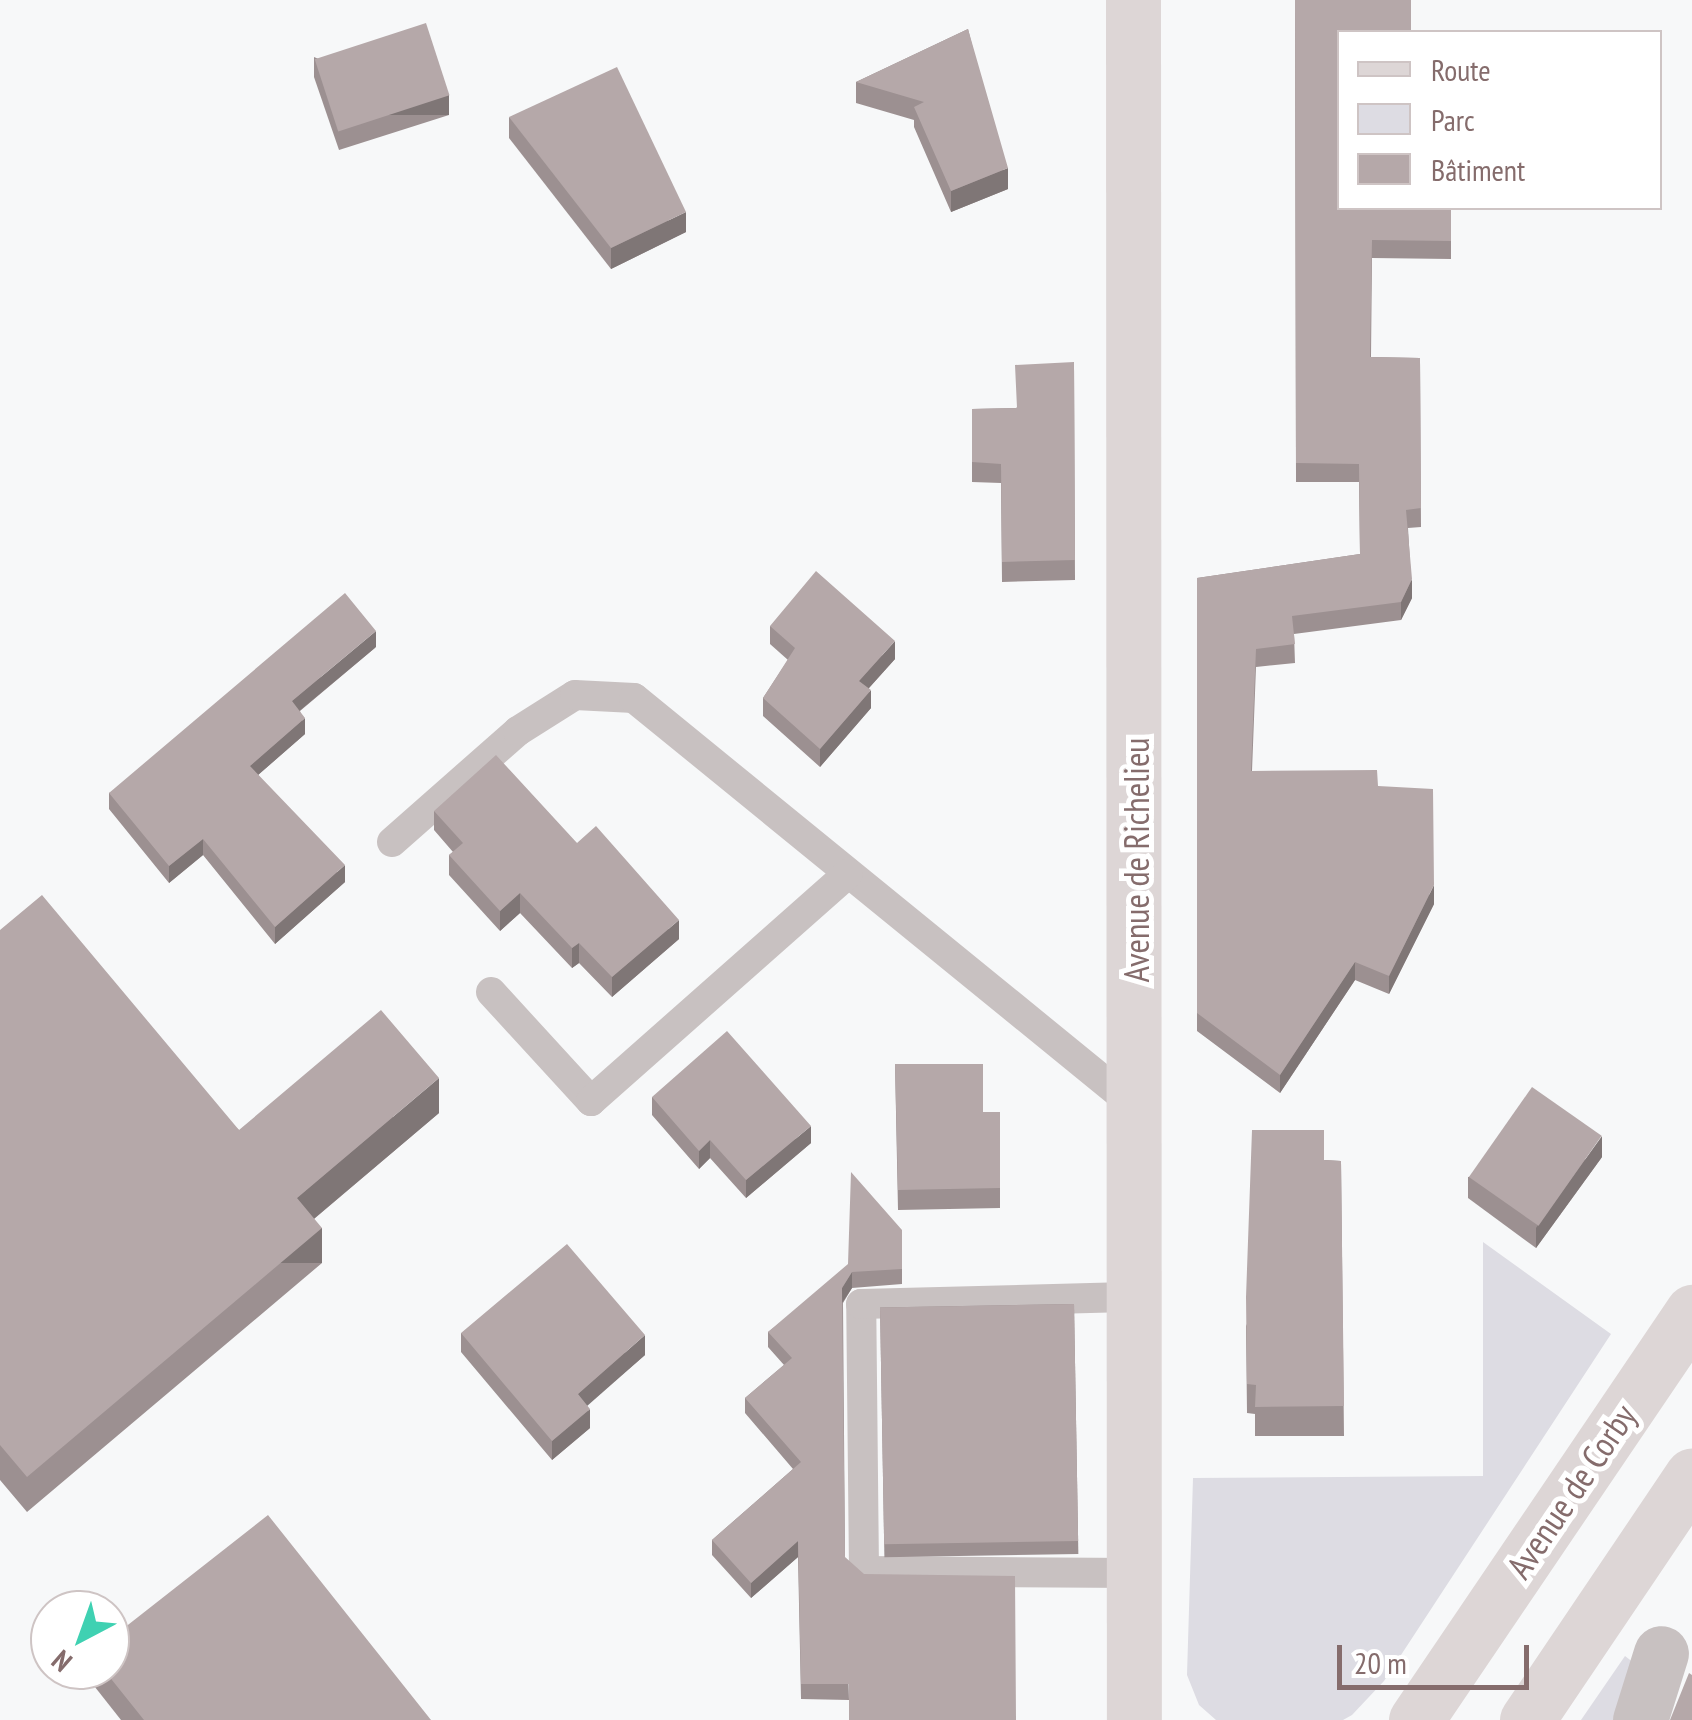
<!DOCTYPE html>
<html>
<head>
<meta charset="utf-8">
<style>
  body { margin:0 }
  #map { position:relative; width:1692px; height:1720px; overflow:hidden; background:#f7f8f9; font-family:"PT Sans Narrow",sans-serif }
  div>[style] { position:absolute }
  .green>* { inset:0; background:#dddce3 }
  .service>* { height:30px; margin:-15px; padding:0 15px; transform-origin:15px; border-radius:15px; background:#c8c1c1 }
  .minor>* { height:55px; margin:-27.5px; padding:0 27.5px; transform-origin:27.5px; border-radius:27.5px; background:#c8c1c1 }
  .primary>* { height:55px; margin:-27.5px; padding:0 27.5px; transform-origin:27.5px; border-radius:27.5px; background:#ddd6d6 }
  .wall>* { inset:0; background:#9c9091; transform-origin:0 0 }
  .shaded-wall>* { inset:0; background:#7f7676; transform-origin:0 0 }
  .building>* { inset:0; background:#b5a8a9; transform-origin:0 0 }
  span { translate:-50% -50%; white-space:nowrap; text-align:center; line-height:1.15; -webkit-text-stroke:10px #fff; paint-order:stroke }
  .street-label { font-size:35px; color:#856c6c }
  .legend { position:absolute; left:1337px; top:30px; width:325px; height:180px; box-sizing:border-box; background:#fff; border:2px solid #cec4c4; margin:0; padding:12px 18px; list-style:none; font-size:30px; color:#856c6c }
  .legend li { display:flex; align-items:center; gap:20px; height:50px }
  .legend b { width:50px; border:2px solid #cec4c4 }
  .north { position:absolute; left:30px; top:1590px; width:100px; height:100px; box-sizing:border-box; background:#fff; border:2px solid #cec4c4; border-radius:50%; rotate:221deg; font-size:28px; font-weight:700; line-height:40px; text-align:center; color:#856c6c }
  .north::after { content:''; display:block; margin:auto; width:35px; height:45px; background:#3fd1b2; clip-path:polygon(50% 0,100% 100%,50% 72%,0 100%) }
  .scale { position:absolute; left:1337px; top:1645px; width:192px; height:45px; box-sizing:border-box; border:5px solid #856c6c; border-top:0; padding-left:12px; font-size:30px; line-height:35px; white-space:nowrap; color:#856c6c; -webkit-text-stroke:8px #fff; paint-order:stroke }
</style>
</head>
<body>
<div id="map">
  <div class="green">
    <i style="clip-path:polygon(1483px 1242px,1611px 1334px,1384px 1681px,1352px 1715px,1343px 1720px,1216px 1720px,1199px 1705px,1187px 1675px,1193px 1478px,1483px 1476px)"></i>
    <i style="clip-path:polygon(1625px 1656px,1634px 1663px,1616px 1720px,1581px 1720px)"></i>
  </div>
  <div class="service">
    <i style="left:392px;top:842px;width:168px;rotate:-41.4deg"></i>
    <i style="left:518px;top:731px;width:67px;rotate:-32.3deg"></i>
    <i style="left:575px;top:695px;width:59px;rotate:2.9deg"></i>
    <i style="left:634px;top:698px;width:648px;rotate:39.17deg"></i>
    <i style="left:491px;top:992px;width:148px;rotate:47.5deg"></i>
    <i style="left:591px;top:1101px;width:343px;rotate:-41.5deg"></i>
    <i style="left:1135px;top:1573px;width:271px;rotate:-179.6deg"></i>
    <i style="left:864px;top:1571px;width:267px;rotate:-90.6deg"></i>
    <i style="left:861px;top:1304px;width:276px;rotate:-1.5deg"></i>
  </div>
  <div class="minor">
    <i style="left:1640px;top:1720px;width:70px;rotate:-72.6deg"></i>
  </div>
  <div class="primary">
    <i style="left:1133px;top:0;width:1720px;rotate:89.97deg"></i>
    <i style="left:1416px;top:1720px;width:493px;rotate:-55.9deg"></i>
    <i style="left:1527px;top:1720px;width:295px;rotate:-56deg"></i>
  </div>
  <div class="wall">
    <i style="clip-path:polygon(1295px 0,1340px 208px,1451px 208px,1451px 259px,1372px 258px,1371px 357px,1420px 358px,1421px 527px,1408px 528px,1412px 598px,1401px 620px,1294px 634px,1295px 663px,1256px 667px,1252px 771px,1378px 786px,1434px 904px,1389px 994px,1355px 980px,1280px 1093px,1197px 1031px,1197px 578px,1360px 554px,1359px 482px,1296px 482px)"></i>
    <i style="clip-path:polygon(968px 29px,1008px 189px,951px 212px,914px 127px,914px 120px,856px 103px,856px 82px)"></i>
    <i style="clip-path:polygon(314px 57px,449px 115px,339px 150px,314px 77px)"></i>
    <i style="clip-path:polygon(509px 117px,686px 232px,611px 269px,509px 138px)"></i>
    <i style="clip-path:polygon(1074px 362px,1075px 580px,1002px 582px,1001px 483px,972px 482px,972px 409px,1016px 408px)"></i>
    <i style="clip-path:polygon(770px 626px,895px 659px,869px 688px,871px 708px,820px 767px,763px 716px,763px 698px,788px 660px,770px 644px)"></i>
    <i style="clip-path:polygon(376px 647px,300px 711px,305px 734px,258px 775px,345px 882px,275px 944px,203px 855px,169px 883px,109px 809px,109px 793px)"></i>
    <i style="clip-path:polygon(434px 811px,577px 843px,679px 939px,612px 997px,579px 963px,572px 968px,520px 913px,500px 931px,449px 875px,449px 855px,453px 852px,434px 830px)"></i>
    <i style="clip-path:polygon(0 930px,239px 1130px,439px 1113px,314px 1219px,322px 1263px,27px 1512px,0 1480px)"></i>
    <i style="clip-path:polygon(895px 1064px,983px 1112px,1000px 1112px,1000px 1208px,898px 1210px)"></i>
    <i style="clip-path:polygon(652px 1097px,811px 1143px,746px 1198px,710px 1158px,699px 1169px,652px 1115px)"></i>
    <i style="clip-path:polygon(1602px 1157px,1536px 1248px,1468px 1198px,1468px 1177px)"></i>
    <i style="clip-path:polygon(1324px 1160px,1341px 1161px,1344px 1436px,1255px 1436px,1255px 1414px,1247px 1413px,1246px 1326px)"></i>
    <i style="clip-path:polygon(902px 1230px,902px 1284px,852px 1288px,843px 1303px,845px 1557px,849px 1700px,801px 1699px,798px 1557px,751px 1598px,712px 1555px,712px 1540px,793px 1469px,745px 1413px,745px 1398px,784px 1365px,768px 1347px,768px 1332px)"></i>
    <i style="left:1074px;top:1304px;width:250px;height:194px;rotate:89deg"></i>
    <i style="clip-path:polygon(461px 1333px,645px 1355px,587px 1405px,590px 1428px,552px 1460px,461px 1352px)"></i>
    <i style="clip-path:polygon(91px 1670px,110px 1670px,431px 1720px,121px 1720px,91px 1682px)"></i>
  </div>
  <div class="shaded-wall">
    <i style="left:449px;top:95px;width:20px;height:115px;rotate:90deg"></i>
    <i style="clip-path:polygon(1008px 168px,1008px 189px,951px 212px,951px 191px)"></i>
    <i style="clip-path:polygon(686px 212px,686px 232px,611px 269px,611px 248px)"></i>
    <i style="clip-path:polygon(1412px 579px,1412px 598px,1401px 620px,1401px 602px)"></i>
    <i style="clip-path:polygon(376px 631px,376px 647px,292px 717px,292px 701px)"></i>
    <i style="clip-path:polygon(895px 641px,895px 659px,859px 699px,859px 681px)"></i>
    <i style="clip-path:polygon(871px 690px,871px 708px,820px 767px,820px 749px)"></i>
    <i style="clip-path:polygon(305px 718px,305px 734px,250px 782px,250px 766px)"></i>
    <i style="clip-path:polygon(203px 839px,203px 855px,169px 883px,169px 866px)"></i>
    <i style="clip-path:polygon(345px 865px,345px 882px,275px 944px,275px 927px)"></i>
    <i style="clip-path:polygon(1434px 885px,1434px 904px,1389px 994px,1389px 976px)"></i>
    <i style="clip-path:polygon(520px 893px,520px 913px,500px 931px,500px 911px)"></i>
    <i style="clip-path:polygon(679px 920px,679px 939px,612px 997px,612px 977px)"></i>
    <i style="clip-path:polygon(579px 943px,579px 963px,572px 968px,572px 948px)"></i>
    <i style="clip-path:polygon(1355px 962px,1355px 980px,1280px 1093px,1280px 1075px)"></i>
    <i style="clip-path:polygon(439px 1078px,439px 1113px,297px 1233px,297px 1198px)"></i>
    <i style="clip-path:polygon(811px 1126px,811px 1143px,746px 1198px,746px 1180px)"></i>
    <i style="clip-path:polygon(1602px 1136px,1602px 1157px,1536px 1248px,1536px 1228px)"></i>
    <i style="clip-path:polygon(710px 1140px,710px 1158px,699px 1169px,699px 1151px)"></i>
    <i style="left:322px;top:1228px;width:35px;height:386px;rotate:90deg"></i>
    <i style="clip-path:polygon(852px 1272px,852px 1288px,842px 1303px,842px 1288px)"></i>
    <i style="clip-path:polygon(645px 1335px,645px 1355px,578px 1414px,578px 1394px)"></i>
    <i style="clip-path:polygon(590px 1409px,590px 1428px,552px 1460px,552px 1441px)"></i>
    <i style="clip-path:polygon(798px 1541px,798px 1557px,751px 1598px,751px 1583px)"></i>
  </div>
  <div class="building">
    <i style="clip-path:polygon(1295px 0,1411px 0,1411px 32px,1340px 32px,1340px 208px,1451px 208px,1451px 241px,1372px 240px,1370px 357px,1420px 358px,1421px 508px,1406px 510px,1412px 579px,1401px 602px,1292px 616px,1295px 644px,1256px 649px,1251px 771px,1377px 770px,1378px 786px,1433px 789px,1434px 885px,1389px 976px,1355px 962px,1280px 1075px,1197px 1013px,1197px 578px,1360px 554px,1359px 464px,1296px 463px)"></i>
    <i style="left:426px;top:23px;width:76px;height:117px;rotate:72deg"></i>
    <i style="clip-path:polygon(968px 29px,1008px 168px,951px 191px,914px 107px,924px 102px,856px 82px)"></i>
    <i style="clip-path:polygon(617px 67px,686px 212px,611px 248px,509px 117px)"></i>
    <i style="clip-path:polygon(1074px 362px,1075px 560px,1002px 562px,1001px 464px,972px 462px,972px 409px,1017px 408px,1015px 365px)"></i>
    <i style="clip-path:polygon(816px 571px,895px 641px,859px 681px,871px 690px,820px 749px,763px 698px,795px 648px,770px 626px)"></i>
    <i style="clip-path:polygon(345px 593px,376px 631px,292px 701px,305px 718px,250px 766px,345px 865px,275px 927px,203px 839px,169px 866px,109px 793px)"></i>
    <i style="clip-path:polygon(496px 755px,577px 843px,596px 826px,679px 920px,612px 977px,579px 943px,572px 948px,520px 893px,500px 911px,449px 855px,463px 843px,434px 811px)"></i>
    <i style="clip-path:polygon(42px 895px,239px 1130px,381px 1010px,439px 1078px,297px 1198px,322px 1228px,27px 1477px,0 1445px,0 930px)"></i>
    <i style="clip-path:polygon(727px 1031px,811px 1126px,746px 1180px,710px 1140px,699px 1151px,652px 1097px)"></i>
    <i style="clip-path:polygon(895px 1064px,983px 1064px,983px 1112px,1000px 1112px,1000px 1188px,898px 1190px)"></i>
    <i style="left:1532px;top:1087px;width:85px;height:110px;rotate:35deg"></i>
    <i style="clip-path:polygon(1252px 1130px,1324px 1130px,1324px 1160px,1341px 1161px,1344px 1406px,1255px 1407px,1256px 1385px,1247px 1384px,1246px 1297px)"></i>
    <i style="clip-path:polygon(851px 1172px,902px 1230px,902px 1269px,852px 1272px,842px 1288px,845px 1557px,864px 1574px,1015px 1576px,1016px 1720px,849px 1720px,849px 1684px,801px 1684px,798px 1541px,751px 1583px,712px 1540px,801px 1462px,745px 1398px,792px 1358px,768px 1332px,848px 1264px)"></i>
    <i style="clip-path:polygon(567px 1244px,645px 1335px,578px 1394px,590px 1409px,552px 1441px,461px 1333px)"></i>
    <i style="left:1074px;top:1304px;width:237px;height:194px;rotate:89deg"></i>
    <i style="clip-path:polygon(268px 1515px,431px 1720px,144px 1720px,104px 1670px,110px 1670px,110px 1639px)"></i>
    <i style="clip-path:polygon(1689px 1673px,1692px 1675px,1692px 1720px,1670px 1720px)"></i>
  </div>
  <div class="street-label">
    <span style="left:1136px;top:860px;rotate:-90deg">Avenue de Richelieu</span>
    <span style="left:1571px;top:1491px;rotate:-56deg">Avenue de Corby</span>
  </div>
  <ul class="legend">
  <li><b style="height:12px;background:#ddd6d6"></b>Route</li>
  <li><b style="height:28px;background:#dddce3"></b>Parc</li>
  <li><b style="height:28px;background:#b5a8a9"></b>Bâtiment</li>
  </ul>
  <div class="north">N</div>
  <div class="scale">20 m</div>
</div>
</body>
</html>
